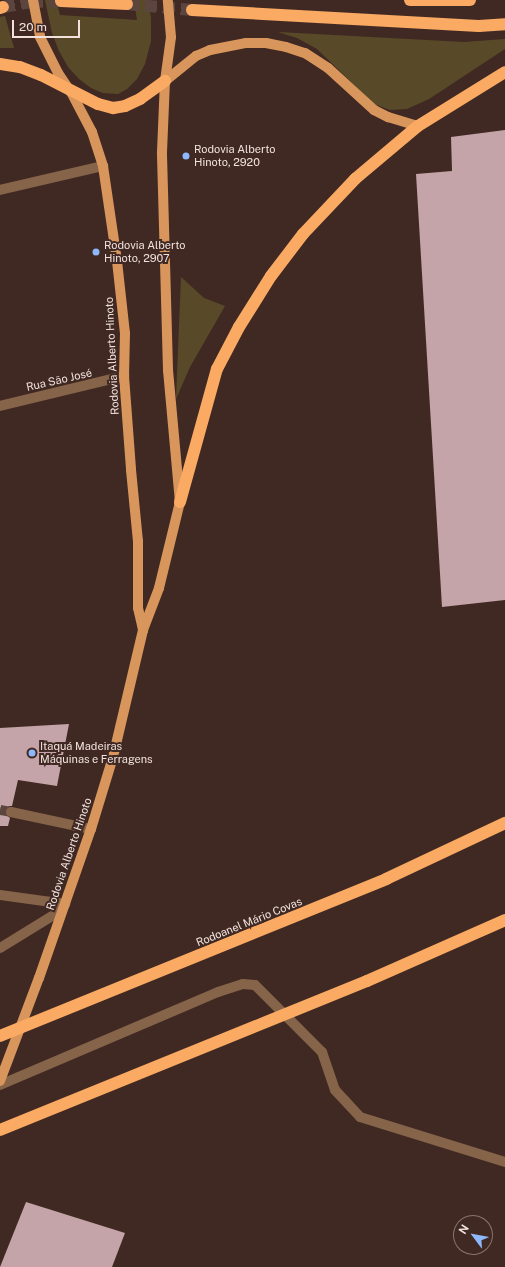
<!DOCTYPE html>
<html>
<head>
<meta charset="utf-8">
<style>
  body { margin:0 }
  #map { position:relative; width:505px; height:1267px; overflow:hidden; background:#412923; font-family:"Public Sans",sans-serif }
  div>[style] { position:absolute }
  .green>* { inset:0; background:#584a29 }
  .building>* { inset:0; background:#c4a3a9 }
  .minor-tunnel>* { height:10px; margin-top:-5px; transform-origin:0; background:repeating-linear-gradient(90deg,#5c453f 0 10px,transparent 0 15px) }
  .highway-tunnel>* { height:12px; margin-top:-6px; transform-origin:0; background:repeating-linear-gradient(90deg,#5c453f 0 12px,transparent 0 18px) }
  .minor>* { height:10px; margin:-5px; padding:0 5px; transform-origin:5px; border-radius:5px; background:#856449 }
  .major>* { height:10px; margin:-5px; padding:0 5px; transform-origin:5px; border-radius:5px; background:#d9965c }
  .highway>* { height:12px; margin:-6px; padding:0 6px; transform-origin:6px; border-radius:6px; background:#faaa63 }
  .highway-bridge>* { height:12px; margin:-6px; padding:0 6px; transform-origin:6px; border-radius:6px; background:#faaa63 }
  .dots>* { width:11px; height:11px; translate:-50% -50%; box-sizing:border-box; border:2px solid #412923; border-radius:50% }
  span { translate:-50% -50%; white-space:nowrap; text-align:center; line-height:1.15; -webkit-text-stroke:4px #412923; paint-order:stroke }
  .poi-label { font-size:11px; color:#f2e2de }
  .left { translate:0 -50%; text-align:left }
  .street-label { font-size:11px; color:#f2e2de }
  .north { position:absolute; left:453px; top:1215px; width:40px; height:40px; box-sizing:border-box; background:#412923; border:1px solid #88736e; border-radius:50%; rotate:302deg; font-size:11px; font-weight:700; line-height:16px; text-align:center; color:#f2e2de }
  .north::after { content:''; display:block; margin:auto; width:14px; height:18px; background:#8db9fc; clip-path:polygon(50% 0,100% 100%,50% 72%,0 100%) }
  .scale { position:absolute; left:12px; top:20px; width:68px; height:18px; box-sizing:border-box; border:2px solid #f2e2de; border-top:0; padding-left:5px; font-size:12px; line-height:14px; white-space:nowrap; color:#f2e2de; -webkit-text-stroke:3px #412923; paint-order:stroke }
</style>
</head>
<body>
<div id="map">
  <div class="green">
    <i style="clip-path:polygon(45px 0,56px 0,60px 15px,137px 20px,134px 0,147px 0,151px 17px,151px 41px,145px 64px,137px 79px,127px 89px,118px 94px,103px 93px,91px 88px,79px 79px,68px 67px,59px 51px,52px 33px)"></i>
    <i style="clip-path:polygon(5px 16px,14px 48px,0 48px,0 17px)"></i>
    <i style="clip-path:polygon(278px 32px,464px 42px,505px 39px,505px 49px,429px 99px,407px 109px,390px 110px,374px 104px,317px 49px,297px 38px)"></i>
    <i style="clip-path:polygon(181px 277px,204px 298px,225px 306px,190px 367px,176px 399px)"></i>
  </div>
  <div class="building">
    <i style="clip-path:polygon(505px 130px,505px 600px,442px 607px,416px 174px,452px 171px,451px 137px)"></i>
    <i style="clip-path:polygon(69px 724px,57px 786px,18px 780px,12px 806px,9px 806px,5px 810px,5px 814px,10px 818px,8px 826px,0 826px,0 728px)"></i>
    <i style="clip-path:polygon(26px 1202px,125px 1233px,112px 1267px,0 1267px)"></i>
  </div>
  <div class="minor-tunnel">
    <i style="left:0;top:810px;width:11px;rotate:10deg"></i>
  </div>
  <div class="highway-tunnel">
    <i style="left:127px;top:4px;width:65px;rotate:5.3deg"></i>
    <i style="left:3px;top:7px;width:28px;rotate:-10deg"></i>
    <i style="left:31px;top:2px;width:30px;rotate:-2deg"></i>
  </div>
  <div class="minor">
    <i style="left:0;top:190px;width:106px;rotate:-13.1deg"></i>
    <i style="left:0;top:406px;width:128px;rotate:-13.6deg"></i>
    <i style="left:11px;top:812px;width:82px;rotate:12deg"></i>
    <i style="left:0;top:895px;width:66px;rotate:7.9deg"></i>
    <i style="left:0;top:948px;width:73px;rotate:-31.5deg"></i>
    <i style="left:0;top:1085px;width:237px;rotate:-23.1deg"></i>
    <i style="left:218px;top:992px;width:26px;rotate:-18deg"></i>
    <i style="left:243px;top:984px;width:12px;rotate:5deg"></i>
    <i style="left:255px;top:985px;width:95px;rotate:45deg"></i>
    <i style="left:322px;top:1052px;width:40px;rotate:71.1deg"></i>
    <i style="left:335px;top:1090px;width:37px;rotate:47deg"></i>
    <i style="left:360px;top:1117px;width:152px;rotate:17.2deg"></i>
  </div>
  <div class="major">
    <i style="left:33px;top:0;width:38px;rotate:79deg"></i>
    <i style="left:40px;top:37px;width:40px;rotate:63.4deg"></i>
    <i style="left:58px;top:73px;width:23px;rotate:56deg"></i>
    <i style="left:71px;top:92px;width:45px;rotate:62.3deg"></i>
    <i style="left:92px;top:132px;width:36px;rotate:72deg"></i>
    <i style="left:103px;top:166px;width:96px;rotate:81.6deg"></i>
    <i style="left:117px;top:261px;width:72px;rotate:83.7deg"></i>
    <i style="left:125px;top:333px;width:43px;rotate:91.3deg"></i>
    <i style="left:124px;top:376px;width:94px;rotate:85.7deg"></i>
    <i style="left:131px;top:470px;width:71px;rotate:84.4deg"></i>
    <i style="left:138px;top:541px;width:67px;rotate:90deg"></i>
    <i style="left:138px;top:608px;width:23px;rotate:77deg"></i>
    <i style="left:165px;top:81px;width:40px;rotate:-39deg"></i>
    <i style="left:196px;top:56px;width:15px;rotate:-23deg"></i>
    <i style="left:210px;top:50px;width:37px;rotate:-11deg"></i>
    <i style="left:246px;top:43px;width:20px"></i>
    <i style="left:266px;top:43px;width:20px;rotate:11deg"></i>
    <i style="left:286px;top:47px;width:20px;rotate:18deg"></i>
    <i style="left:305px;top:53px;width:27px;rotate:33deg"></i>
    <i style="left:328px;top:68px;width:62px;rotate:42.4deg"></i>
    <i style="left:374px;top:110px;width:16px;rotate:27deg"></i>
    <i style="left:388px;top:117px;width:31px;rotate:17deg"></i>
    <i style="left:0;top:1081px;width:110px;rotate:-69.3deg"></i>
    <i style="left:39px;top:978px;width:158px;rotate:-70.8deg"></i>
    <i style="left:91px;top:829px;width:75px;rotate:-73deg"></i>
    <i style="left:113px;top:757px;width:130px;rotate:-76.7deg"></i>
    <i style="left:143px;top:630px;width:45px;rotate:-69.1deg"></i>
    <i style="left:159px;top:588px;width:89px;rotate:-76.3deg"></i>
    <i style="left:180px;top:502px;width:133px;rotate:-95.2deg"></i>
    <i style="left:168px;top:370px;width:218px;rotate:-91.6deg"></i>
    <i style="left:162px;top:152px;width:71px;rotate:-87.6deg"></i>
    <i style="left:165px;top:81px;width:44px;rotate:-82.2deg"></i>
    <i style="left:171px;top:37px;width:37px;rotate:-95deg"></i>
  </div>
  <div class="highway">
    <i style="left:410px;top:0;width:60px"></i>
    <i style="left:61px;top:1px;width:66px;rotate:2.6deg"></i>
    <i style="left:0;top:8px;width:3px;rotate:-18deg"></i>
    <i style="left:192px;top:10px;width:287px;rotate:3.2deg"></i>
    <i style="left:479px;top:26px;width:26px;rotate:-4deg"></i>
    <i style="left:0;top:64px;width:20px;rotate:9deg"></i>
    <i style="left:20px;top:67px;width:22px;rotate:21deg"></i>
    <i style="left:41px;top:75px;width:64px;rotate:27deg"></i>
    <i style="left:98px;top:104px;width:16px;rotate:15deg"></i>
    <i style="left:113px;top:108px;width:12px;rotate:-9deg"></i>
    <i style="left:125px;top:106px;width:17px;rotate:-25deg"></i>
    <i style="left:140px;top:99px;width:31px;rotate:-36deg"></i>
    <i style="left:180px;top:502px;width:138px;rotate:-74.5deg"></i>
    <i style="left:217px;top:369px;width:47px;rotate:-62.4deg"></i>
    <i style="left:239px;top:327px;width:60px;rotate:-57.9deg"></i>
    <i style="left:271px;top:276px;width:53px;rotate:-52.7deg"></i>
    <i style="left:303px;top:234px;width:76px;rotate:-46.6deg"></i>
    <i style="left:355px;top:179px;width:82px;rotate:-40.1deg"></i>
    <i style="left:418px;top:126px;width:102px;rotate:-31.8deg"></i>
  </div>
  <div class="highway-bridge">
    <i style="left:0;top:1036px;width:417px;rotate:-22.1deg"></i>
    <i style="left:386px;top:879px;width:132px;rotate:-25.2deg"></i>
    <i style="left:0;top:1130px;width:396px;rotate:-22.1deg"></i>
    <i style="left:367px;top:981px;width:151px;rotate:-23.8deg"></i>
  </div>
  <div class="dots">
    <i style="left:186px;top:156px;background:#8db9fc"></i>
    <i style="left:96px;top:252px;background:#8db9fc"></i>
    <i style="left:32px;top:753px;background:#8db9fc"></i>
  </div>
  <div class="poi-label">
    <span class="left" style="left:194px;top:156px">Rodovia Alberto<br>Hinoto, 2920</span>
    <span class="left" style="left:104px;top:252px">Rodovia Alberto<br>Hinoto, 2907</span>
    <span class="left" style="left:40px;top:753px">Itaquá Madeiras<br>Máquinas e Ferragens</span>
  </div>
  <div class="street-label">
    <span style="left:112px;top:356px;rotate:-93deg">Rodovia Alberto Hinoto</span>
    <span style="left:59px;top:380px;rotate:-13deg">Rua São José</span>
    <span style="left:69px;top:854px;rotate:-71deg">Rodovia Alberto Hinoto</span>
    <span style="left:249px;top:922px;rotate:-22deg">Rodoanel Mário Covas</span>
  </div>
  <div class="north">N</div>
  <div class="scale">20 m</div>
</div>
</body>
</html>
